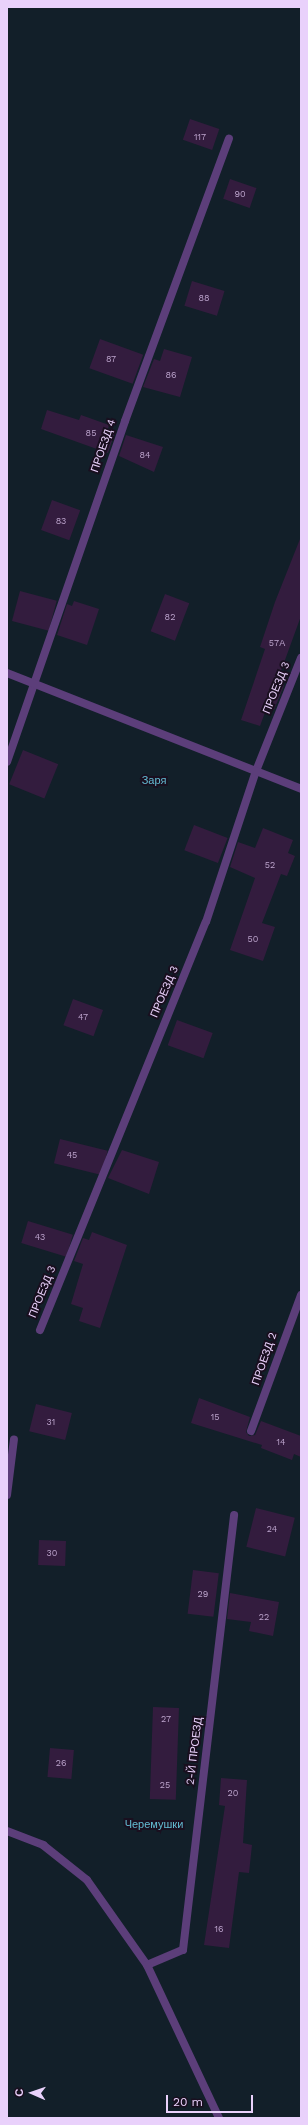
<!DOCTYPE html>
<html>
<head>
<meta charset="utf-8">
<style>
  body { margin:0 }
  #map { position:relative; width:308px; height:2125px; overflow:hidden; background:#190f1f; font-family:"Work Sans",sans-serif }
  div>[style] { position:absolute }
  .green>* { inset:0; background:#121f29; transform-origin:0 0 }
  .building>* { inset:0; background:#331c3e; transform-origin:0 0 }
  .service>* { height:8px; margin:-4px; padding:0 4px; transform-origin:4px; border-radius:4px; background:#5c3e7a }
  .minor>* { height:8px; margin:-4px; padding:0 4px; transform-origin:4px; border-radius:4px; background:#5c3e7a }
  span { translate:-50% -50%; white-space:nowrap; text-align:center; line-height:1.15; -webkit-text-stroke:4px #190f1f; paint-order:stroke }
  .number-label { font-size:9px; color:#bca4cc }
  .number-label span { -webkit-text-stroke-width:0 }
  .street-label { font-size:11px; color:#e9d1fb }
  .park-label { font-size:11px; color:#64bdd4 }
  .frame { position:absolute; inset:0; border:8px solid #e9d1fb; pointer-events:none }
  .north { position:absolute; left:12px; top:2073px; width:40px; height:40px; -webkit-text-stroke:3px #190f1f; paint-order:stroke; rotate:272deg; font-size:11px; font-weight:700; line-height:16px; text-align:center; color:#e9d1fb }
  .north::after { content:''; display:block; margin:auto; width:14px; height:18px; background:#e9d1fb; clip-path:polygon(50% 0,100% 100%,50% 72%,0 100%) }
  .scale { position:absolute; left:166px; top:2095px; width:87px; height:18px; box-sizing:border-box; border:2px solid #e9d1fb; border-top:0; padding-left:5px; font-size:12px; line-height:14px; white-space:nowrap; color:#e9d1fb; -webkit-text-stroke:3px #190f1f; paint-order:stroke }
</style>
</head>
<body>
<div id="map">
  <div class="green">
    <i style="left:7px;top:7px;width:294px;height:2111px"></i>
  </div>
  <div class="building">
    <i style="left:190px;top:119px;width:31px;height:22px;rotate:19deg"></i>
    <i style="left:230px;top:179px;width:28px;height:21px;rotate:19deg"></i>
    <i style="left:192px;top:281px;width:34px;height:26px;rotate:17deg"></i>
    <i style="left:100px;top:339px;width:46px;height:31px;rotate:20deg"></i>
    <i style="clip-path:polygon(164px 349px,192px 357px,180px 397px,143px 387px,154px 359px,160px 361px)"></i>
    <i style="clip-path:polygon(47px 410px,79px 420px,81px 415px,109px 425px,108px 429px,115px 432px,108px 453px,41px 429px)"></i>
    <i style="clip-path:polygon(126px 435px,163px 447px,154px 472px,119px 456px)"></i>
    <i style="left:52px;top:500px;width:30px;height:32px;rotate:20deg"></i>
    <i style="clip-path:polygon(300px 539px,301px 616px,277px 682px,284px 685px,283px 688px,274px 710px,267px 707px,260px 726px,241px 720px,265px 649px,260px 647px,275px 602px)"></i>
    <i style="left:20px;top:591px;width:38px;height:31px;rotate:15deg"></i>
    <i style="left:165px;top:594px;width:26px;height:40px;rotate:21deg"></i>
    <i style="clip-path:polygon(74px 601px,99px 609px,87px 645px,57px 635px,67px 604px,72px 606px)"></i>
    <i style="left:23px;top:750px;width:38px;height:37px;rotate:22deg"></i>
    <i style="left:194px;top:825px;width:36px;height:27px;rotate:21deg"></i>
    <i style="clip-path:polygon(263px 828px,293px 840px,288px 853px,295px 856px,287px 876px,281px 874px,262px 923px,275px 927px,263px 961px,230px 950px,255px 878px,230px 867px,238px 842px,255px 848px)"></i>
    <i style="left:73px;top:999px;width:32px;height:28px;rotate:20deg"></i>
    <i style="left:177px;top:1020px;width:38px;height:27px;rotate:20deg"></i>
    <i style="left:60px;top:1139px;width:49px;height:25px;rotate:14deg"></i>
    <i style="clip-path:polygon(122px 1150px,159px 1162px,149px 1194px,108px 1178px)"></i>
    <i style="left:28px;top:1221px;width:47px;height:23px;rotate:17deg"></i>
    <i style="clip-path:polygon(92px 1232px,127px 1245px,100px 1328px,79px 1321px,83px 1308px,71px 1304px,83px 1264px,74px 1261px,83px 1238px,89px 1240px)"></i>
    <i style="clip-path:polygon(199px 1398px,250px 1417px,246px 1432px,249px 1436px,255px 1435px,261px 1421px,301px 1436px,301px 1457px,294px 1454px,292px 1460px,261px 1448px,262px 1445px,191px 1423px)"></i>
    <i style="left:36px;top:1404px;width:37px;height:28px;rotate:14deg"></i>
    <i style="left:256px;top:1508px;width:40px;height:40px;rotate:14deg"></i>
    <i style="left:39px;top:1540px;width:27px;height:25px;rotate:2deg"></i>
    <i style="left:193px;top:1570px;width:26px;height:44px;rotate:7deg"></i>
    <i style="clip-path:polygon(230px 1593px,279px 1602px,273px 1636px,249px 1631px,251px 1622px,227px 1619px)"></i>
    <i style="left:153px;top:1707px;width:26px;height:92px;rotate:2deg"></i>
    <i style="left:50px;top:1748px;width:24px;height:29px;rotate:5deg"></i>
    <i style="clip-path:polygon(221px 1778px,247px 1780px,243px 1843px,252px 1845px,249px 1873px,239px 1872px,229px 1948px,204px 1945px,225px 1806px,219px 1805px)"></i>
  </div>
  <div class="service">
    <i style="left:7px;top:762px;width:361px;rotate:-70.9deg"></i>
    <i style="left:125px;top:421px;width:301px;rotate:-69.8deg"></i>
    <i style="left:40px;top:1330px;width:440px;rotate:-67.9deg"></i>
    <i style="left:206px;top:922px;width:159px;rotate:-71.7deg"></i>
    <i style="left:256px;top:771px;width:122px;rotate:-68.3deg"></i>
    <i style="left:251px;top:1431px;width:145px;rotate:-69.8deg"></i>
    <i style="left:7px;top:1495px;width:56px;rotate:-82.9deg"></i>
    <i style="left:147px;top:1965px;width:39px;rotate:-23deg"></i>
    <i style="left:183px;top:1950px;width:438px;rotate:-83.3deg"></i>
  </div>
  <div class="minor">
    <i style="left:7px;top:673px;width:316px;rotate:21.5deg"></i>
    <i style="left:7px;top:1831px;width:39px;rotate:21deg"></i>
    <i style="left:43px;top:1845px;width:56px;rotate:38.5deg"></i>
    <i style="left:87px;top:1880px;width:104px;rotate:54.8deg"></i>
    <i style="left:147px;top:1965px;width:169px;rotate:64.8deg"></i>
  </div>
  <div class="number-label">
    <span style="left:200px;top:137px">117</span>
    <span style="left:240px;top:194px">90</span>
    <span style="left:204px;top:298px">88</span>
    <span style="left:111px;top:359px">87</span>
    <span style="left:171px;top:375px">86</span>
    <span style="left:91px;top:433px">85</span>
    <span style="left:145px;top:455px">84</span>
    <span style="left:61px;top:521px">83</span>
    <span style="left:170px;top:617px">82</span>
    <span style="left:277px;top:643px">57А</span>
    <span style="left:270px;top:865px">52</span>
    <span style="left:253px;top:939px">50</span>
    <span style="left:83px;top:1017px">47</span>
    <span style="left:72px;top:1155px">45</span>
    <span style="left:40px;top:1237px">43</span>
    <span style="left:215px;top:1417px">15</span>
    <span style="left:51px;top:1422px">31</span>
    <span style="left:281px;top:1442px">14</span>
    <span style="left:272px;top:1529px">24</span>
    <span style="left:52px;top:1553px">30</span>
    <span style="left:203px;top:1594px">29</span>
    <span style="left:264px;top:1617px">22</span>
    <span style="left:166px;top:1719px">27</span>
    <span style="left:61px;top:1763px">26</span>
    <span style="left:165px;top:1785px">25</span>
    <span style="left:233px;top:1793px">20</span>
    <span style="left:219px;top:1929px">16</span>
  </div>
  <div class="street-label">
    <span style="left:104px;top:446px;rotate:-71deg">ПРОЕЗД 4</span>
    <span style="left:277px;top:688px;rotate:-68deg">ПРОЕЗД 3</span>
    <span style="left:165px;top:992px;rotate:-67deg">ПРОЕЗД 3</span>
    <span style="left:43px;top:1292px;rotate:-68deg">ПРОЕЗД 3</span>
    <span style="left:265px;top:1359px;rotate:-71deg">ПРОЕЗД 2</span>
    <span style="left:195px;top:1751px;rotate:-83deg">2-Й ПРОЕЗД</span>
  </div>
  <div class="park-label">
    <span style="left:154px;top:781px">Заря</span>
    <span style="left:154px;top:1825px">Черемушки</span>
  </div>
  <div class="frame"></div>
  <div class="north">С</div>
  <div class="scale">20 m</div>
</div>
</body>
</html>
